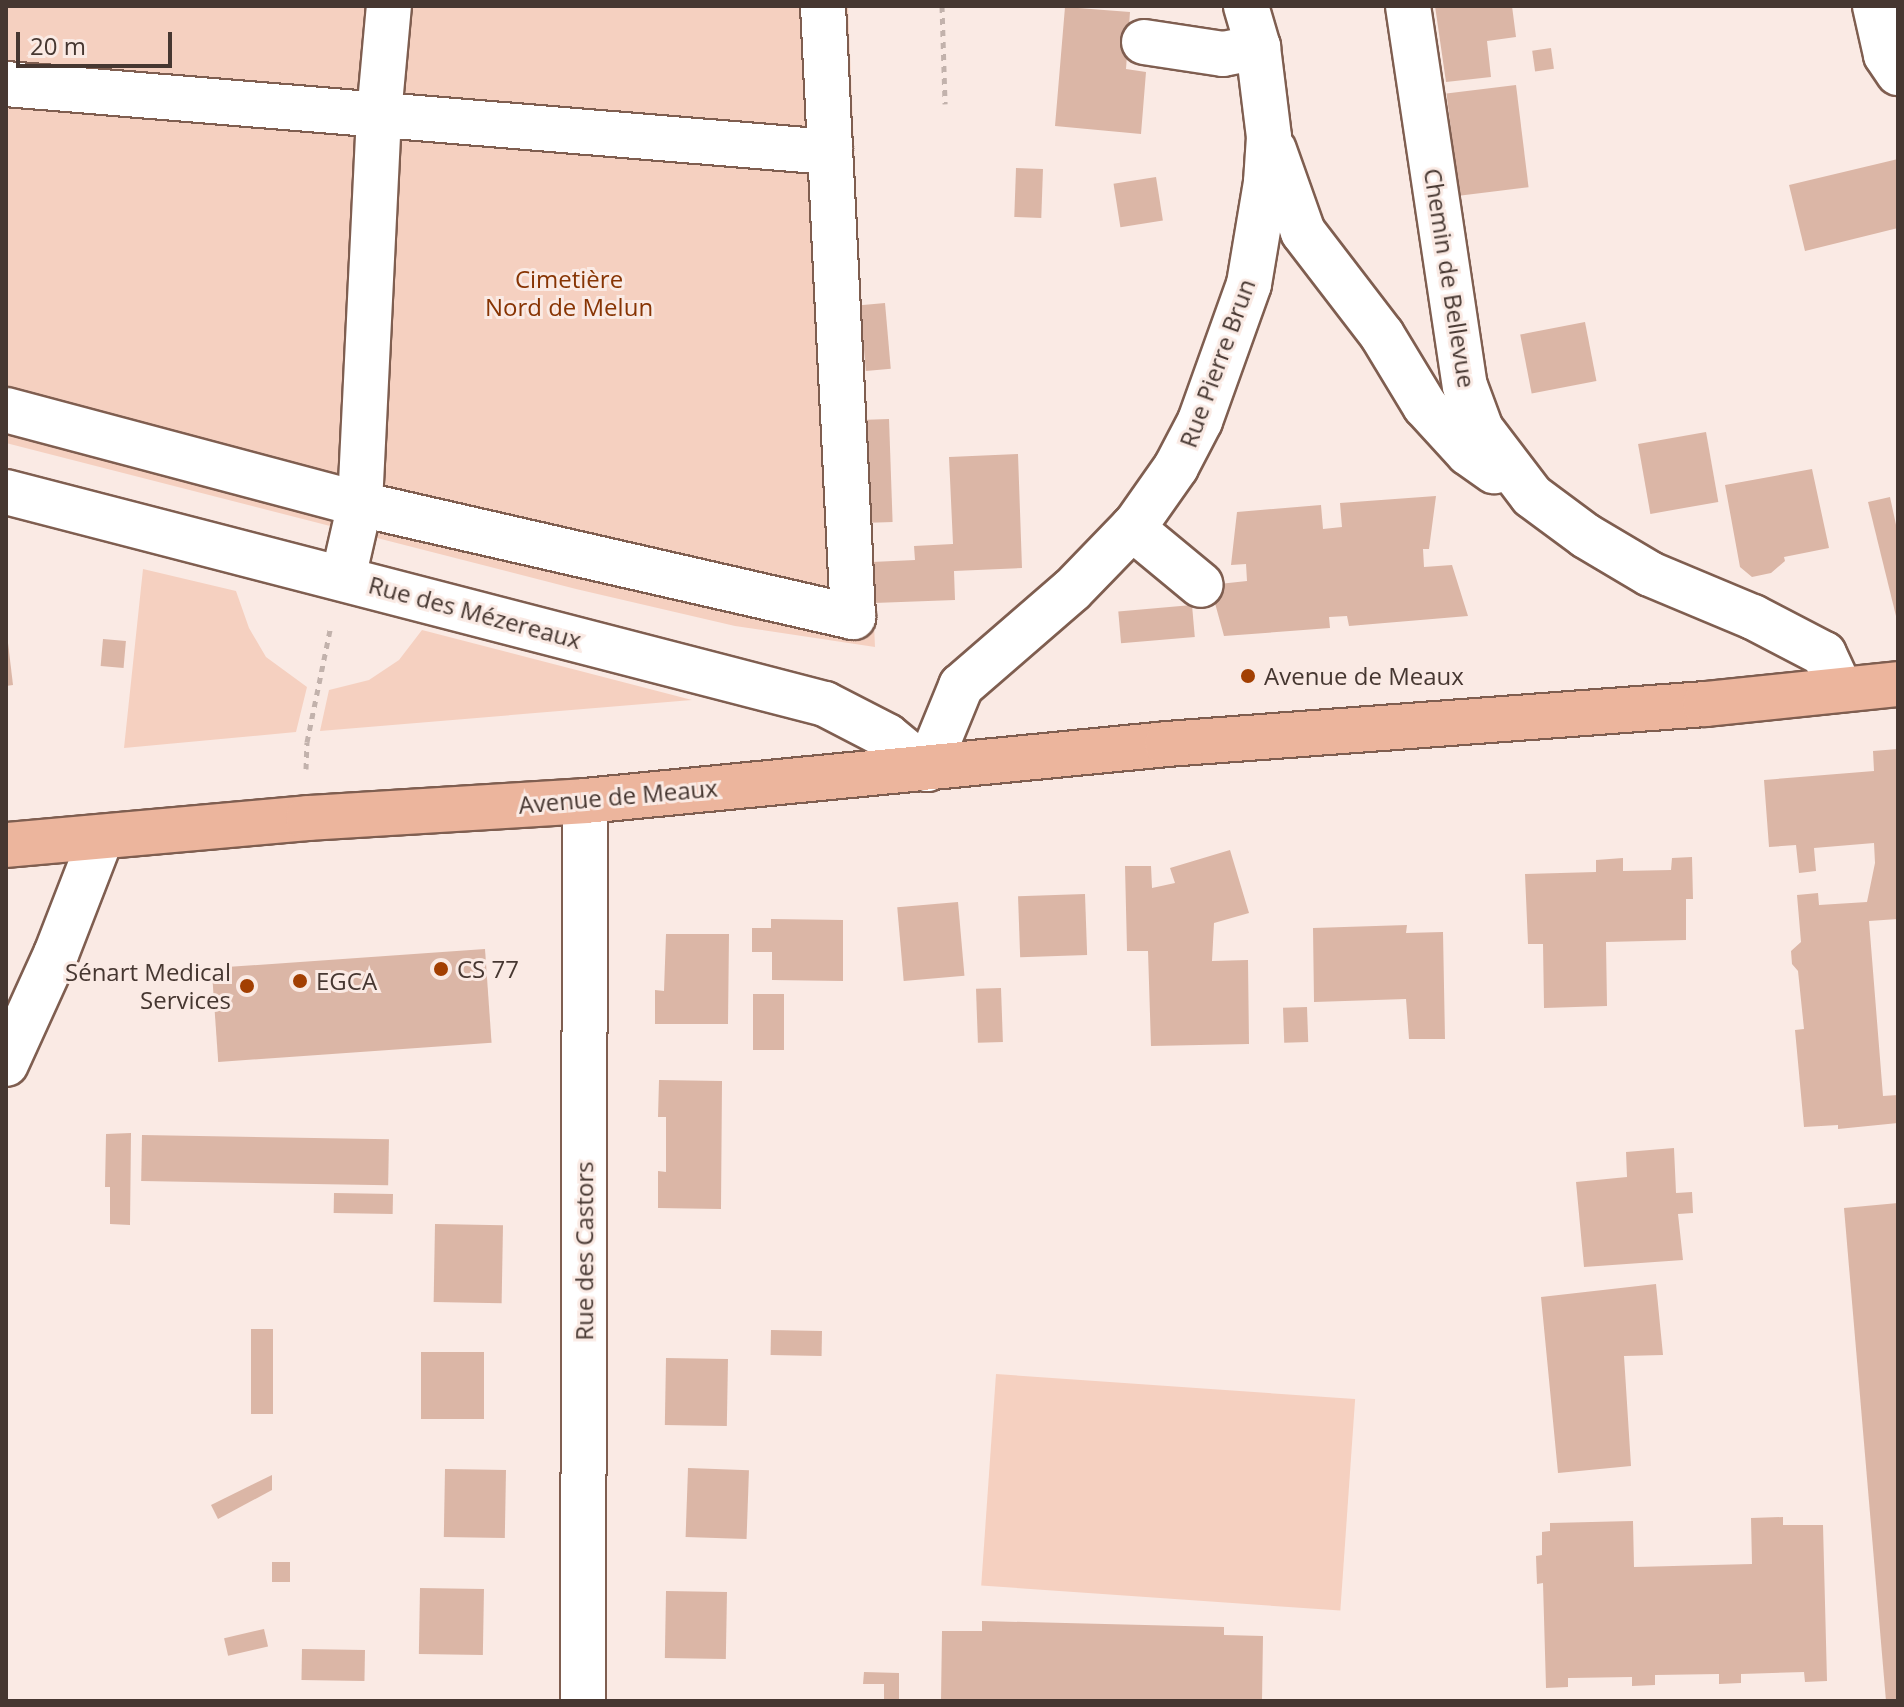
<!DOCTYPE html>
<html>
<head>
<meta charset="utf-8">
<style>
  body { margin:0 }
  #map { position:relative; width:1904px; height:1707px; overflow:hidden; background:#faeae4; font-family:"Open Sans",sans-serif }
  div>[style] { position:absolute }
  .green>* { inset:0; background:#f5d0c0; transform-origin:0 0 }
  .building>* { inset:0; background:#dbb6a6; transform-origin:0 0 }
  .path>* { height:5px; margin-top:-2.5px; transform-origin:0; background:repeating-linear-gradient(90deg,#c2b2ac 0 6px,transparent 0 12px) }
  .roads { filter:drop-shadow(2px 0 #7f5e50) drop-shadow(-2px 0 #7f5e50) drop-shadow(0 2px #7f5e50) drop-shadow(0 -2px #7f5e50) }
  .minor>* { height:44px; margin:-22px; padding:0 22px; transform-origin:22px; border-radius:22px; background:#fff }
  .major>* { height:44px; margin:-22px; padding:0 22px; transform-origin:22px; border-radius:22px; background:#ecb59d }
  .dots>* { width:22px; height:22px; translate:-50% -50%; box-sizing:border-box; border:4px solid #faeae4; border-radius:50% }
  span { translate:-50% -50%; white-space:nowrap; text-align:center; line-height:1.15; -webkit-text-stroke:6px #faeae4; paint-order:stroke }
  .street-label { font-size:24px; color:#463731 }
  .park-label { font-size:24px; color:#873403 }
  .poi-label { font-size:24px; color:#463731 }
  .left { translate:0 -50%; text-align:left }
  .right { translate:-100% -50%; text-align:right }
  .frame { position:absolute; inset:0; border:8px solid #463731; pointer-events:none }
  .scale { position:absolute; left:16px; top:32px; width:156px; height:36px; box-sizing:border-box; border:4px solid #463731; border-top:0; padding-left:10px; font-size:24px; line-height:28px; white-space:nowrap; color:#463731; -webkit-text-stroke:6px #faeae4; paint-order:stroke }
</style>
</head>
<body>
<div id="map">
  <div class="green">
    <i style="clip-path:polygon(6px 6px,848px 6px,875px 647px,735px 626px,576px 589px,6px 443px)"></i>
    <i style="clip-path:polygon(143px 569px,236px 591px,249px 628px,266px 657px,307px 687px,296px 732px,124px 748px)"></i>
    <i style="clip-path:polygon(422px 630px,692px 700px,320px 731px,329px 690px,369px 680px,399px 660px)"></i>
    <i style="left:996px;top:1374px;width:360px;height:212px;rotate:4deg"></i>
  </div>
  <div class="building">
    <i style="clip-path:polygon(1435px 6px,1512px 6px,1516px 37px,1487px 41px,1491px 77px,1446px 82px)"></i>
    <i style="clip-path:polygon(1065px 7px,1130px 12px,1126px 69px,1146px 72px,1141px 134px,1055px 126px)"></i>
    <i style="left:1551px;top:48px;width:21px;height:19px;rotate:82deg"></i>
    <i style="left:1516px;top:85px;width:103px;height:70px;rotate:83deg"></i>
    <i style="clip-path:polygon(1898px 159px,1898px 228px,1805px 251px,1789px 185px)"></i>
    <i style="left:1016px;top:168px;width:27px;height:49px;rotate:2deg"></i>
    <i style="left:1156px;top:177px;width:44px;height:43px;rotate:81deg"></i>
    <i style="left:885px;top:303px;width:66px;height:25px;rotate:85deg"></i>
    <i style="left:1585px;top:322px;width:60px;height:66px;rotate:79deg"></i>
    <i style="left:889px;top:419px;width:103px;height:22px;rotate:88deg"></i>
    <i style="left:1706px;top:432px;width:71px;height:69px;rotate:80deg"></i>
    <i style="clip-path:polygon(1018px 454px,1022px 568px,954px 571px,955px 600px,874px 603px,872px 562px,915px 560px,914px 546px,953px 544px,949px 457px)"></i>
    <i style="clip-path:polygon(1812px 469px,1829px 548px,1784px 557px,1785px 561px,1771px 573px,1752px 577px,1740px 567px,1725px 485px)"></i>
    <i style="clip-path:polygon(1436px 496px,1429px 549px,1423px 549px,1424px 567px,1452px 565px,1468px 616px,1349px 626px,1347px 616px,1329px 617px,1330px 628px,1224px 636px,1210px 585px,1247px 581px,1246px 564px,1231px 565px,1237px 512px,1321px 505px,1323px 529px,1342px 527px,1340px 503px)"></i>
    <i style="clip-path:polygon(1890px 497px,1898px 534px,1897px 620px,1868px 502px)"></i>
    <i style="left:1192px;top:605px;width:32px;height:74px;rotate:85deg"></i>
    <i style="clip-path:polygon(6px 626px,13px 685px,6px 686px)"></i>
    <i style="left:103px;top:639px;width:23px;height:27px;rotate:5deg"></i>
    <i style="clip-path:polygon(1898px 749px,1898px 919px,1869px 921px,1883px 1096px,1898px 1095px,1898px 1123px,1838px 1129px,1838px 1125px,1804px 1127px,1795px 1030px,1804px 1029px,1798px 971px,1792px 964px,1791px 951px,1801px 942px,1797px 895px,1818px 893px,1819px 905px,1867px 902px,1875px 863px,1874px 843px,1814px 848px,1816px 871px,1799px 873px,1796px 845px,1769px 847px,1764px 780px,1874px 771px,1873px 751px)"></i>
    <i style="clip-path:polygon(1230px 850px,1249px 913px,1214px 923px,1212px 961px,1248px 960px,1249px 1044px,1151px 1046px,1148px 951px,1127px 951px,1125px 866px,1151px 866px,1152px 888px,1175px 883px,1170px 868px)"></i>
    <i style="clip-path:polygon(1692px 857px,1693px 899px,1686px 899px,1686px 940px,1606px 942px,1607px 1006px,1544px 1008px,1543px 944px,1528px 944px,1525px 874px,1596px 872px,1596px 860px,1623px 858px,1623px 871px,1671px 870px,1672px 858px)"></i>
    <i style="left:1085px;top:894px;width:61px;height:67px;rotate:88deg"></i>
    <i style="left:958px;top:902px;width:74px;height:61px;rotate:85deg"></i>
    <i style="clip-path:polygon(771px 919px,843px 920px,843px 981px,772px 980px,772px 952px,752px 952px,752px 928px,771px 928px)"></i>
    <i style="clip-path:polygon(1407px 925px,1406px 933px,1443px 932px,1445px 1039px,1409px 1039px,1406px 999px,1314px 1002px,1313px 928px)"></i>
    <i style="clip-path:polygon(666px 934px,729px 934px,728px 1024px,655px 1024px,655px 990px,664px 991px)"></i>
    <i style="left:485px;top:949px;width:94px;height:274px;rotate:86deg"></i>
    <i style="left:1001px;top:988px;width:54px;height:25px;rotate:88deg"></i>
    <i style="left:784px;top:994px;width:56px;height:31px;rotate:90deg"></i>
    <i style="left:1307px;top:1007px;width:35px;height:24px;rotate:88deg"></i>
    <i style="clip-path:polygon(659px 1080px,722px 1081px,721px 1209px,658px 1208px,658px 1171px,666px 1172px,666px 1117px,658px 1117px)"></i>
    <i style="clip-path:polygon(131px 1133px,130px 1225px,110px 1224px,110px 1187px,105px 1187px,106px 1134px)"></i>
    <i style="left:142px;top:1135px;width:247px;height:46px;rotate:1deg"></i>
    <i style="clip-path:polygon(1674px 1148px,1676px 1193px,1692px 1192px,1693px 1213px,1678px 1214px,1683px 1260px,1584px 1267px,1576px 1182px,1627px 1177px,1626px 1152px)"></i>
    <i style="left:334px;top:1193px;width:59px;height:20px;rotate:1deg"></i>
    <i style="clip-path:polygon(1898px 1203px,1898px 1701px,1886px 1701px,1844px 1208px)"></i>
    <i style="left:435px;top:1224px;width:68px;height:78px;rotate:1deg"></i>
    <i style="clip-path:polygon(1656px 1284px,1663px 1355px,1624px 1356px,1631px 1466px,1558px 1473px,1541px 1297px)"></i>
    <i style="left:251px;top:1329px;width:22px;height:85px"></i>
    <i style="left:771px;top:1330px;width:51px;height:25px;rotate:1deg"></i>
    <i style="left:421px;top:1352px;width:63px;height:67px"></i>
    <i style="left:666px;top:1358px;width:62px;height:67px;rotate:1deg"></i>
    <i style="left:688px;top:1468px;width:61px;height:69px;rotate:2deg"></i>
    <i style="left:445px;top:1469px;width:61px;height:68px;rotate:1deg"></i>
    <i style="clip-path:polygon(272px 1475px,272px 1490px,218px 1519px,211px 1505px)"></i>
    <i style="clip-path:polygon(1783px 1517px,1783px 1525px,1823px 1525px,1827px 1681px,1805px 1682px,1804px 1672px,1741px 1674px,1741px 1683px,1719px 1684px,1719px 1674px,1655px 1675px,1655px 1685px,1632px 1686px,1632px 1677px,1568px 1678px,1568px 1687px,1546px 1688px,1543px 1583px,1537px 1584px,1536px 1556px,1542px 1555px,1542px 1532px,1550px 1531px,1550px 1523px,1633px 1521px,1634px 1567px,1752px 1564px,1751px 1518px)"></i>
    <i style="left:290px;top:1562px;width:20px;height:18px;rotate:90deg"></i>
    <i style="left:420px;top:1588px;width:64px;height:66px;rotate:1deg"></i>
    <i style="left:666px;top:1591px;width:61px;height:67px;rotate:1deg"></i>
    <i style="clip-path:polygon(982px 1621px,1224px 1627px,1224px 1635px,1263px 1636px,1262px 1701px,941px 1701px,942px 1631px,982px 1631px)"></i>
    <i style="left:264px;top:1629px;width:18px;height:41px;rotate:77deg"></i>
    <i style="left:302px;top:1649px;width:63px;height:31px;rotate:1deg"></i>
    <i style="clip-path:polygon(864px 1672px,899px 1673px,899px 1701px,884px 1701px,884px 1684px,863px 1684px)"></i>
  </div>
  <div class="path">
    <i style="left:942px;top:6px;width:98px;rotate:88.2deg"></i>
    <i style="left:306px;top:769px;width:27px;rotate:-88deg"></i>
    <i style="left:307px;top:742px;width:119px;rotate:-78.4deg"></i>
  </div>
  <div class="roads">
    <div class="minor">
      <i style="left:1408px;top:6px;width:384px;rotate:81.5deg"></i>
      <i style="left:1465px;top:386px;width:46px;rotate:69.6deg"></i>
      <i style="left:1481px;top:429px;width:84px;rotate:52.7deg"></i>
      <i style="left:1532px;top:496px;width:67px;rotate:36.5deg"></i>
      <i style="left:1586px;top:536px;width:74px;rotate:30.7deg"></i>
      <i style="left:1650px;top:574px;width:112px;rotate:22.7deg"></i>
      <i style="left:1753px;top:617px;width:80px;rotate:27.5deg"></i>
      <i style="left:1824px;top:654px;width:38px;rotate:65deg"></i>
      <i style="left:1875px;top:6px;width:50px;rotate:77.3deg"></i>
      <i style="left:1886px;top:55px;width:22px;rotate:56deg"></i>
      <i style="left:1144px;top:42px;width:80px;rotate:8.6deg"></i>
      <i style="left:1223px;top:54px;width:36px;rotate:-11deg"></i>
      <i style="left:6px;top:84px;width:827px;rotate:4.72deg"></i>
      <i style="left:1274px;top:150px;width:87px;rotate:70.5deg"></i>
      <i style="left:1303px;top:232px;width:130px;rotate:52.5deg"></i>
      <i style="left:1382px;top:335px;width:83px;rotate:58.8deg"></i>
      <i style="left:1425px;top:406px;width:64px;rotate:47.5deg"></i>
      <i style="left:1468px;top:453px;width:32px;rotate:35deg"></i>
      <i style="left:6px;top:410px;width:366px;rotate:14.9deg"></i>
      <i style="left:360px;top:504px;width:506px;rotate:12.91deg"></i>
      <i style="left:853px;top:617px;width:612px;rotate:-92.81deg"></i>
      <i style="left:6px;top:492px;width:846px;rotate:14.51deg"></i>
      <i style="left:825px;top:704px;width:70px;rotate:27.3deg"></i>
      <i style="left:887px;top:736px;width:52px;rotate:39.5deg"></i>
      <i style="left:927px;top:769px;width:90px;rotate:-67.7deg"></i>
      <i style="left:961px;top:686px;width:147px;rotate:-40.9deg"></i>
      <i style="left:1072px;top:590px;width:92px;rotate:-45.9deg"></i>
      <i style="left:1136px;top:524px;width:70px;rotate:-54.9deg"></i>
      <i style="left:1176px;top:467px;width:52px;rotate:-62.4deg"></i>
      <i style="left:1200px;top:421px;width:145px;rotate:-70.3deg"></i>
      <i style="left:1249px;top:284px;width:103px;rotate:-80.5deg"></i>
      <i style="left:1266px;top:182px;width:45px;rotate:-86.2deg"></i>
      <i style="left:1269px;top:137px;width:91px;rotate:-97deg"></i>
      <i style="left:1258px;top:47px;width:43px;rotate:-106.3deg"></i>
      <i style="left:1132px;top:528px;width:89px;rotate:39.6deg"></i>
      <i style="left:343px;top:578px;width:76px;rotate:-77.1deg"></i>
      <i style="left:360px;top:504px;width:389px;rotate:-87.2deg"></i>
      <i style="left:379px;top:115px;width:109px;rotate:-84.8deg"></i>
      <i style="left:6px;top:1064px;width:121px;rotate:-65.6deg"></i>
      <i style="left:56px;top:954px;width:124px;rotate:-68.8deg"></i>
      <i style="left:583px;top:1701px;width:900px;rotate:-89.87deg"></i>
    </div>
    <div class="major">
      <i style="left:6px;top:845px;width:303px;rotate:-5.1deg"></i>
      <i style="left:308px;top:818px;width:278px;rotate:-3.5deg"></i>
      <i style="left:585px;top:801px;width:585px;rotate:-5.59deg"></i>
      <i style="left:1167px;top:744px;width:539px;rotate:-4.25deg"></i>
      <i style="left:1705px;top:704px;width:194px;rotate:-5.9deg"></i>
    </div>
  </div>
  <div class="dots">
    <i style="left:1248px;top:676px;background:#a23f02"></i>
    <i style="left:441px;top:969px;background:#a23f02"></i>
    <i style="left:300px;top:981px;background:#a23f02"></i>
    <i style="left:247px;top:986px;background:#a23f02"></i>
  </div>
  <div class="street-label">
    <span style="left:1450px;top:278px;rotate:81deg">Chemin de Bellevue</span>
    <span style="left:1217px;top:363px;rotate:-70deg">Rue Pierre Brun</span>
    <span style="left:475px;top:612px;rotate:15deg">Rue des Mézereaux</span>
    <span style="left:618px;top:796px;rotate:-5deg">Avenue de Meaux</span>
    <span style="left:584px;top:1251px;rotate:-90deg">Rue des Castors</span>
  </div>
  <div class="park-label">
    <span style="left:569px;top:293px">Cimetière<br>Nord de Melun</span>
  </div>
  <div class="poi-label">
    <span class="left" style="left:1264px;top:676px">Avenue de Meaux</span>
    <span class="left" style="left:457px;top:969px">CS 77</span>
    <span class="right" style="left:231px;top:986px">Sénart Medical<br>Services</span>
    <span class="left" style="left:316px;top:981px">EGCA</span>
  </div>
  <div class="frame"></div>
  <div class="scale">20 m</div>
</div>
</body>
</html>
